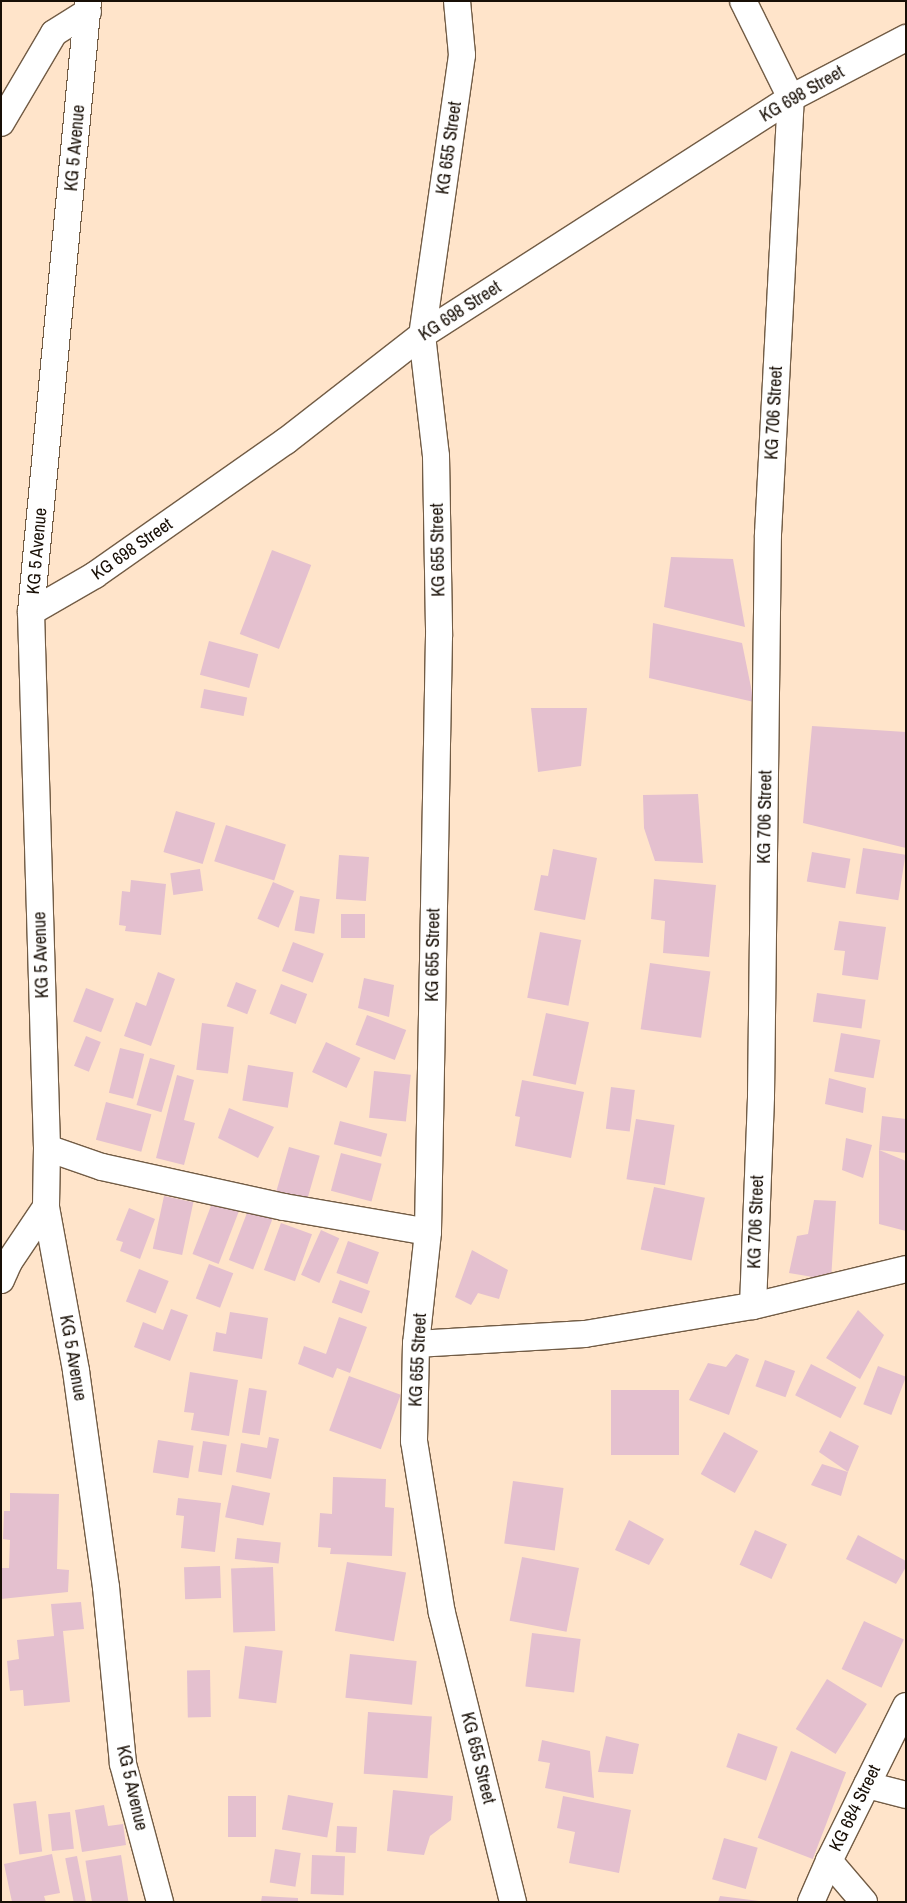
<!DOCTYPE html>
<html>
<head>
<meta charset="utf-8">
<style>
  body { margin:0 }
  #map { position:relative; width:907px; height:1903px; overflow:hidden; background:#ffe4ca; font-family:"Archivo Narrow",sans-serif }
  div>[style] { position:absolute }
  .building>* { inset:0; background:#e4c0cf; transform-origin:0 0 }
  .roads { filter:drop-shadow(1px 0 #725c45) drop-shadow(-1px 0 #725c45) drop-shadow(0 1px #725c45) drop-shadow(0 -1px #725c45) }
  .minor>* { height:26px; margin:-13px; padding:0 13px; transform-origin:13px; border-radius:13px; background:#fff }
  span { translate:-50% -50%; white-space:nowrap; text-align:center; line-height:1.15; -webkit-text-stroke:4.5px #fff; paint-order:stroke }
  .street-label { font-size:18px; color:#180f06 }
  .frame { position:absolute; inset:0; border:2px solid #180f06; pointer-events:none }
</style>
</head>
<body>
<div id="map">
  <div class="building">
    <i style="left:272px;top:550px;width:42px;height:90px;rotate:21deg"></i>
    <i style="clip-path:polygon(671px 557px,733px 559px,745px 627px,664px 607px)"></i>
    <i style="clip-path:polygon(653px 623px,742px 643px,754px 702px,649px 678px)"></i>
    <i style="left:209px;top:641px;width:51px;height:35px;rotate:15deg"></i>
    <i style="left:204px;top:689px;width:44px;height:19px;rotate:11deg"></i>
    <i style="clip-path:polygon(531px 708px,587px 708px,581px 766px,538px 772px)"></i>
    <i style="clip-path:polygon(812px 726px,906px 732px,906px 848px,803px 823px)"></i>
    <i style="clip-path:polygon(698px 794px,703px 863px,655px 861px,644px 828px,643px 795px)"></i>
    <i style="left:176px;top:811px;width:41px;height:43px;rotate:17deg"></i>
    <i style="left:226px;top:825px;width:63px;height:38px;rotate:18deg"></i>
    <i style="left:863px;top:848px;width:43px;height:46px;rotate:9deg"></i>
    <i style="clip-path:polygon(553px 849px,597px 858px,585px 920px,534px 910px,541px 875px,548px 876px)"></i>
    <i style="left:812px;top:852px;width:39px;height:30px;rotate:10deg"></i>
    <i style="left:339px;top:855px;width:30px;height:44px;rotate:4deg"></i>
    <i style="left:200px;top:869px;width:22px;height:30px;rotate:82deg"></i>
    <i style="clip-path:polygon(654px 879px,716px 885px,709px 957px,663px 953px,665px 921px,651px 919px)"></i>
    <i style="clip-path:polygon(131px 880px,166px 884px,161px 935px,125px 931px,126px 926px,119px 925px,122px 891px,130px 892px)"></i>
    <i style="left:273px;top:882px;width:23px;height:40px;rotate:23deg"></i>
    <i style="left:300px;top:896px;width:20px;height:35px;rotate:9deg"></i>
    <i style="left:341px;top:914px;width:24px;height:24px"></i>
    <i style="clip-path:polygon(839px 921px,886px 927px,878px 980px,842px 975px,845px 951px,834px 950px)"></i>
    <i style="left:540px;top:932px;width:42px;height:67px;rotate:11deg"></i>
    <i style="left:293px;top:942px;width:33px;height:31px;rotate:21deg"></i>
    <i style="left:650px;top:963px;width:61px;height:67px;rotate:8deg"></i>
    <i style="clip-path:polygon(158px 972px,175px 979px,151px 1046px,124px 1036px,136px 1002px,146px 1006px)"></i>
    <i style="clip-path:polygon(364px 978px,394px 985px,389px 1017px,358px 1008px)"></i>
    <i style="left:236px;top:982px;width:22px;height:26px;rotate:21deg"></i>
    <i style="left:281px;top:984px;width:28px;height:32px;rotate:21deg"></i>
    <i style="left:86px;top:988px;width:30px;height:36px;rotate:21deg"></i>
    <i style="left:817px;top:993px;width:49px;height:29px;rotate:8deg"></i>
    <i style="left:546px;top:1013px;width:44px;height:64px;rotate:12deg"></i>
    <i style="left:367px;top:1015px;width:42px;height:32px;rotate:21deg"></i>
    <i style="left:202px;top:1023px;width:32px;height:47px;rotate:7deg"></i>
    <i style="left:841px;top:1033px;width:40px;height:39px;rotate:10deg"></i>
    <i style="left:86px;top:1036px;width:16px;height:32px;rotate:22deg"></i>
    <i style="left:326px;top:1042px;width:38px;height:33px;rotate:25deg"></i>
    <i style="left:120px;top:1048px;width:25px;height:46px;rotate:14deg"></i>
    <i style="left:150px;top:1058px;width:26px;height:49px;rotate:16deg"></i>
    <i style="left:248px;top:1065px;width:46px;height:36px;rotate:9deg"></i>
    <i style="left:374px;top:1071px;width:37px;height:47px;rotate:6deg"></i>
    <i style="clip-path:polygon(177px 1075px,194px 1080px,184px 1120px,195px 1123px,184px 1165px,156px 1158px)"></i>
    <i style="clip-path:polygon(829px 1078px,866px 1088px,863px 1113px,825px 1104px)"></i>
    <i style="clip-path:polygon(522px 1080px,584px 1092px,571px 1158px,515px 1146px,520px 1117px,515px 1116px)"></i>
    <i style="left:611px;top:1087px;width:24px;height:42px;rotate:7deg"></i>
    <i style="left:106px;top:1102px;width:47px;height:39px;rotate:15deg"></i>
    <i style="clip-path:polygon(229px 1108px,274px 1127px,258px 1158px,218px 1138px)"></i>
    <i style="clip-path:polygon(882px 1116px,906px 1119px,906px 1153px,879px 1150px,906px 1161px,906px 1231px,879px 1224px,879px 1150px)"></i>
    <i style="left:636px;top:1119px;width:39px;height:61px;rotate:9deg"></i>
    <i style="left:340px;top:1121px;width:49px;height:24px;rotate:15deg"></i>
    <i style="clip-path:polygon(846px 1138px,872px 1145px,863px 1178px,842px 1170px)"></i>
    <i style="left:289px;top:1147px;width:32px;height:48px;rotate:16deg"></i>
    <i style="left:341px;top:1153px;width:42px;height:39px;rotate:15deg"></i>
    <i style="left:654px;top:1187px;width:52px;height:64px;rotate:12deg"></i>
    <i style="left:164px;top:1196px;width:30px;height:54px;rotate:12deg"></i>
    <i style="left:214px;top:1198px;width:28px;height:60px;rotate:21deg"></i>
    <i style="clip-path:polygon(814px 1200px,836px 1201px,831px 1280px,789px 1273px,797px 1236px,808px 1234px)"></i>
    <i style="left:250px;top:1205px;width:26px;height:59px;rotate:21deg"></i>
    <i style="clip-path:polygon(129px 1208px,155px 1219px,140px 1259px,120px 1251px,123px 1242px,116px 1240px)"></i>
    <i style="left:281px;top:1223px;width:33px;height:50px;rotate:20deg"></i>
    <i style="left:321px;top:1230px;width:20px;height:49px;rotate:24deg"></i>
    <i style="left:348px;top:1241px;width:33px;height:34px;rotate:20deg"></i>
    <i style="clip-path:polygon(472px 1250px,508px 1270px,499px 1299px,478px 1293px,471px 1305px,455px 1297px)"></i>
    <i style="left:209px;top:1264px;width:26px;height:37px;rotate:21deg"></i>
    <i style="left:139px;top:1269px;width:32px;height:35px;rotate:22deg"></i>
    <i style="left:340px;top:1280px;width:32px;height:24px;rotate:20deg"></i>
    <i style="clip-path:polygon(171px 1309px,188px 1315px,170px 1361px,134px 1347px,143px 1322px,163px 1330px)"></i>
    <i style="clip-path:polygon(858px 1310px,884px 1335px,860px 1379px,826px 1358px)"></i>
    <i style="clip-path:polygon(230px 1312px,268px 1318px,262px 1359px,213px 1351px,216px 1332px,226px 1334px)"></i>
    <i style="clip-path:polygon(339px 1317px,367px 1327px,350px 1373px,337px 1368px,333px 1378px,298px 1364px,304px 1346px,326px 1354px)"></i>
    <i style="clip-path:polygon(736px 1354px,749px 1359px,729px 1415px,689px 1400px,708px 1363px,726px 1367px)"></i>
    <i style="left:765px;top:1360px;width:32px;height:28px;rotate:20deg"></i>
    <i style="left:811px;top:1364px;width:51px;height:35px;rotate:27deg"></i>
    <i style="left:878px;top:1366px;width:30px;height:41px;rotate:21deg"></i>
    <i style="clip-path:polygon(190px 1372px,238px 1380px,229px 1436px,191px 1430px,194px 1413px,184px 1412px)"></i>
    <i style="left:349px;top:1376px;width:55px;height:58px;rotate:20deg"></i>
    <i style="left:249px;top:1388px;width:18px;height:45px;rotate:9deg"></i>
    <i style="left:611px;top:1390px;width:68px;height:65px"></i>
    <i style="clip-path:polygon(830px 1431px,859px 1446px,848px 1472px,819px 1452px)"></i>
    <i style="left:724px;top:1432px;width:39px;height:48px;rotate:29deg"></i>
    <i style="clip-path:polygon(269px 1437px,279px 1439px,271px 1479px,236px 1472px,241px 1443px,267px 1448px)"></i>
    <i style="left:158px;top:1440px;width:36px;height:33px;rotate:9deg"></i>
    <i style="left:203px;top:1441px;width:24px;height:31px;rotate:9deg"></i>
    <i style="clip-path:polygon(822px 1464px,848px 1472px,841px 1496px,811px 1485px)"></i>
    <i style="clip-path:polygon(333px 1477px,386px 1479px,385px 1507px,394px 1508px,392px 1556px,330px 1554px,331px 1548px,318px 1547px,320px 1513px,332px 1514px)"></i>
    <i style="left:513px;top:1481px;width:51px;height:63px;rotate:8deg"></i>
    <i style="left:232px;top:1485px;width:39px;height:33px;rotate:12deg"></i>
    <i style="clip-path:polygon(10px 1493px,59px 1494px,57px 1569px,69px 1570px,68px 1592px,1px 1599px,1px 1568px,9px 1568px,10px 1540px,3px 1539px,4px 1511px,10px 1511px)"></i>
    <i style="clip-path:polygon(178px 1498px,221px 1503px,215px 1552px,181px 1548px,184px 1516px,176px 1515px)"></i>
    <i style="clip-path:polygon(629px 1520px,664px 1539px,649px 1565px,615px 1550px)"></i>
    <i style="left:755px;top:1530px;width:35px;height:38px;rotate:24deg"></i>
    <i style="clip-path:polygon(858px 1535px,906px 1561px,906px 1567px,896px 1584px,846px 1559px)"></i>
    <i style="left:237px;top:1538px;width:44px;height:21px;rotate:6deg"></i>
    <i style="left:522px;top:1557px;width:58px;height:65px;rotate:11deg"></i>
    <i style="left:347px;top:1562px;width:60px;height:70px;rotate:10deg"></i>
    <i style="left:220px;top:1566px;width:32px;height:36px;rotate:88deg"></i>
    <i style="left:273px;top:1567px;width:64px;height:42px;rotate:88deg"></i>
    <i style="clip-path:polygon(81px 1602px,84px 1629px,63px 1631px,70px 1702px,24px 1706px,23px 1690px,10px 1691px,7px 1661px,19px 1659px,17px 1640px,54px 1636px,51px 1604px)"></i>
    <i style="left:864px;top:1621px;width:44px;height:53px;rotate:25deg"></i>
    <i style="left:532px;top:1633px;width:49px;height:54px;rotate:7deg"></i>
    <i style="left:245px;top:1646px;width:38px;height:53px;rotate:7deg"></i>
    <i style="left:350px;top:1654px;width:67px;height:44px;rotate:6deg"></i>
    <i style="left:210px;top:1670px;width:47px;height:23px;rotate:89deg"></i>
    <i style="left:827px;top:1679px;width:47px;height:59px;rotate:32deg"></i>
    <i style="left:368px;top:1712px;width:64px;height:62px;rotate:4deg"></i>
    <i style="left:738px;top:1733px;width:42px;height:36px;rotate:19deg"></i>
    <i style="clip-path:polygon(606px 1736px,639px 1744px,633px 1774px,598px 1772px)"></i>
    <i style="clip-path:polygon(542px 1740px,590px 1751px,594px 1798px,545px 1788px,550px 1763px,538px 1761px)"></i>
    <i style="left:791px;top:1751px;width:59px;height:93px;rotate:21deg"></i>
    <i style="clip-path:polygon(393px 1790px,453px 1796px,451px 1820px,430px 1836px,424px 1855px,387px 1851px)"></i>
    <i style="left:288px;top:1795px;width:46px;height:35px;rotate:10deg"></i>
    <i style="left:228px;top:1796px;width:28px;height:41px"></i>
    <i style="clip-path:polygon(563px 1796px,631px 1810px,619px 1873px,569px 1863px,575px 1832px,557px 1828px)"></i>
    <i style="left:36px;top:1801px;width:51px;height:23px;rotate:83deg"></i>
    <i style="clip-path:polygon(104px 1805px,108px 1826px,123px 1824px,126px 1845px,82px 1852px,75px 1810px)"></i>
    <i style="left:70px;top:1812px;width:37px;height:22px;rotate:84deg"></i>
    <i style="left:337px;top:1826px;width:20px;height:26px;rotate:3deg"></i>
    <i style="left:724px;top:1838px;width:35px;height:43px;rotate:16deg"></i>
    <i style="left:275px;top:1849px;width:26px;height:34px;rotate:9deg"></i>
    <i style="clip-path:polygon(52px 1854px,60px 1893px,44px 1896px,46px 1902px,12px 1902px,4px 1864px)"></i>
    <i style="left:121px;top:1855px;width:47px;height:36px;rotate:81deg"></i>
    <i style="left:312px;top:1855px;width:33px;height:39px;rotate:2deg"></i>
    <i style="left:77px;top:1856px;width:47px;height:12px;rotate:79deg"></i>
    <i style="clip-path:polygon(262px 1896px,298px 1898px,298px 1902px,261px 1902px)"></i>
    <i style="clip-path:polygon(720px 1896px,759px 1901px,759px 1902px,718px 1902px)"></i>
  </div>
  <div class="roads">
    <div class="minor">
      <i style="left:88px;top:1px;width:614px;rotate:95.33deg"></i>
      <i style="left:31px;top:612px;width:536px;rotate:88.29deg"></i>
      <i style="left:47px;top:1148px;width:59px;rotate:91deg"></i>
      <i style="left:46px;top:1207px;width:167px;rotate:79.6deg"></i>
      <i style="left:76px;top:1371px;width:218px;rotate:82.1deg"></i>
      <i style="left:106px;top:1587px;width:178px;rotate:84.5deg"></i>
      <i style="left:123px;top:1764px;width:143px;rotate:75deg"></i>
      <i style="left:457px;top:1px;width:54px;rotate:84.7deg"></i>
      <i style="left:462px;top:55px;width:283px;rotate:98.1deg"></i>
      <i style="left:422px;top:335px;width:122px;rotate:83.4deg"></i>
      <i style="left:436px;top:456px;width:180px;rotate:89deg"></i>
      <i style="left:439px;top:636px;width:596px;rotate:91.06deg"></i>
      <i style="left:428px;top:1232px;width:113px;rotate:96.1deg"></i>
      <i style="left:416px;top:1344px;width:97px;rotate:91.2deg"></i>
      <i style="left:414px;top:1441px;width:174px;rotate:80.8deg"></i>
      <i style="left:442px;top:1613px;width:298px;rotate:76.2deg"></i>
      <i style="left:1px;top:123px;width:104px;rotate:-59.5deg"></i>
      <i style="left:54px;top:33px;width:40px;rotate:-32deg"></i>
      <i style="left:31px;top:612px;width:74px;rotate:-30deg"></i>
      <i style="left:95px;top:575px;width:233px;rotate:-35.1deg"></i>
      <i style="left:286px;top:441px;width:172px;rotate:-37.9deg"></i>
      <i style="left:422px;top:335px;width:439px;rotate:-32.7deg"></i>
      <i style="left:791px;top:98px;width:130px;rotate:-27.6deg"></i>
      <i style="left:47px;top:1148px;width:58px;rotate:19.1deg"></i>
      <i style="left:102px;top:1167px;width:186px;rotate:12.4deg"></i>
      <i style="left:284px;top:1207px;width:146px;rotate:9.8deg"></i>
      <i style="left:1px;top:1280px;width:20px;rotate:-66deg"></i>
      <i style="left:9px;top:1262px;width:66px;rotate:-56.1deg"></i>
      <i style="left:753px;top:1306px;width:157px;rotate:-13.6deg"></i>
      <i style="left:416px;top:1344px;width:169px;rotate:-3.4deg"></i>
      <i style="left:585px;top:1334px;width:170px;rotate:-9.5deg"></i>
      <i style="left:753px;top:1306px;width:210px;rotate:-87.8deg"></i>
      <i style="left:761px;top:1096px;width:562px;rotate:-89.29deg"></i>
      <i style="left:768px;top:534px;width:437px;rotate:-87deg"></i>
      <i style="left:791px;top:98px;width:108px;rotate:-116.3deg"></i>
      <i style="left:867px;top:1785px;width:40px;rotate:14.4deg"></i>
      <i style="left:811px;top:1902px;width:45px;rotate:-66.3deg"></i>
      <i style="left:864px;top:1902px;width:54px;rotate:-130.5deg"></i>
      <i style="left:829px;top:1861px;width:173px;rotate:-63.6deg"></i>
    </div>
  </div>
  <div class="street-label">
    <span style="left:802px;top:94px;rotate:-30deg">KG 698 Street</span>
    <span style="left:75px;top:148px;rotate:-85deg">KG 5 Avenue</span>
    <span style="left:449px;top:148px;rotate:-82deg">KG 655 Street</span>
    <span style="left:460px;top:311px;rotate:-33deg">KG 698 Street</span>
    <span style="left:774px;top:413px;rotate:-87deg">KG 706 Street</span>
    <span style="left:132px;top:549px;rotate:-35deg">KG 698 Street</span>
    <span style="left:438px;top:550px;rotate:-91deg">KG 655 Street</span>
    <span style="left:37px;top:551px;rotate:-85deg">KG 5 Avenue</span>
    <span style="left:765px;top:817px;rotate:-89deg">KG 706 Street</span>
    <span style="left:41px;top:955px;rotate:-92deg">KG 5 Avenue</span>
    <span style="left:433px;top:955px;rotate:-89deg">KG 655 Street</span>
    <span style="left:756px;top:1222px;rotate:-88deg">KG 706 Street</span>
    <span style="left:73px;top:1358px;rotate:80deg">KG 5 Avenue</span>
    <span style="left:418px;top:1360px;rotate:-87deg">KG 655 Street</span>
    <span style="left:478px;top:1758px;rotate:76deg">KG 655 Street</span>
    <span style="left:132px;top:1788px;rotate:77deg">KG 5 Avenue</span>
    <span style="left:855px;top:1808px;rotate:-64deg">KG 684 Street</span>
  </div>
  <div class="frame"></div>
</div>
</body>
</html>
